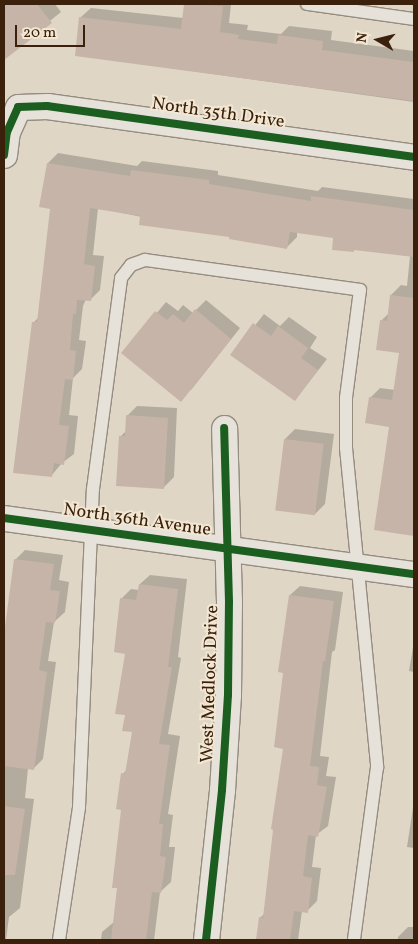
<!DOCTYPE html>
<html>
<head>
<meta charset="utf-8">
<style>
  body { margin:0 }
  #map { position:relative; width:418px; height:944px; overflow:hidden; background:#e0d6c6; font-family:Vollkorn,serif }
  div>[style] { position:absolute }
  .shadow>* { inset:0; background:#0003 }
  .building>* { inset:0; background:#c7b4a9; transform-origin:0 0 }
  .roads { filter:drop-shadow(1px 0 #958c80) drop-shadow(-1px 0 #958c80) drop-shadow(0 1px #958c80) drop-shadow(0 -1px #958c80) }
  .lane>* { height:12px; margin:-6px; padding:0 6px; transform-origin:6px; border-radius:6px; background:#e6e2da }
  .street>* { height:25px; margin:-12.5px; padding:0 12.5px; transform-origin:12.5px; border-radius:12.5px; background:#e6e2da }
  .cycleway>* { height:8px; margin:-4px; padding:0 4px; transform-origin:4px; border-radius:4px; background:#1b5e20 }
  span { translate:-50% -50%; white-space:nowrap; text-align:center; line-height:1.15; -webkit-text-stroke:4px #f1e7d3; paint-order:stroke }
  .street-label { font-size:18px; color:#3b200c }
  .frame { position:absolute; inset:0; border:5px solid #3b200c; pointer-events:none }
  .north { position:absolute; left:353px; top:15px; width:50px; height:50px; -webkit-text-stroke:4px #f1e7d3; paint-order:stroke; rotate:278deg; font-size:14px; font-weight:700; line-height:20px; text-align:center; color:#3b200c }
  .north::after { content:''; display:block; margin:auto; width:18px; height:22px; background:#3b200c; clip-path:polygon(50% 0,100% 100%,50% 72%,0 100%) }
  .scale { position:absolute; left:15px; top:25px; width:70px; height:22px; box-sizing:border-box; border:2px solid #3b200c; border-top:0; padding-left:6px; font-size:15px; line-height:18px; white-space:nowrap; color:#3b200c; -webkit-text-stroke:4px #f1e7d3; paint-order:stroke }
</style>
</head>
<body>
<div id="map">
  <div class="shadow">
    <i style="clip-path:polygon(4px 4px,55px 4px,61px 12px,4px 58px)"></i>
    <i style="clip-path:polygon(185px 4px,231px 4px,229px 23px,248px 25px,247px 30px,281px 34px,289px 26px,332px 31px,331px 40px,414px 51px,414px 102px,76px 55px,81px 17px,91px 8px,183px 18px)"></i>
    <i style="clip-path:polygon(58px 153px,137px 166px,142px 161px,218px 171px,218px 175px,318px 191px,322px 187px,414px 199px,414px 535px,375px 529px,391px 425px,370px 398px,380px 388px,395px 390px,400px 352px,381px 321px,389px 313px,391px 295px,401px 285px,407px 286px,410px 256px,356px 249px,353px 251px,335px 237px,297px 232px,297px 237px,287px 247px,98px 208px,93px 255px,104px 256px,100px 290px,90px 300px,86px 299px,83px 306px,79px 340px,86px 341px,82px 369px,73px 378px,69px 415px,78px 416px,74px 454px,62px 463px,51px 476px,34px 322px,39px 317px,52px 208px,48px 163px)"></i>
    <i style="clip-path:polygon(206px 300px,240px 328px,191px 390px,123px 353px,166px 302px,178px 311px,183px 305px,193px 313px)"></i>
    <i style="clip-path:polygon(264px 314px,280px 326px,289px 317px,317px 337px,310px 348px,327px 359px,295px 400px,232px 355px)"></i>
    <i style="clip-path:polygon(137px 406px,177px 408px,174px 477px,164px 487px,120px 437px,126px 431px,127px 416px)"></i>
    <i style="clip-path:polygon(295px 429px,334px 434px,325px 504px,315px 514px,285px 439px)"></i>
    <i style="clip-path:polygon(25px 550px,63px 555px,59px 580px,69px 582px,65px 612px,54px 622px,48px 661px,56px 662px,43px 759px,33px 769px,28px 768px,25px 798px,34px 799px,20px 908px,9px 917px,6px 940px,4px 940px,4px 641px,15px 560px)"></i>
    <i style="clip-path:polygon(150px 575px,187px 579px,178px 657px,181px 658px,168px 734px,180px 736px,168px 814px,173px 815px,169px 847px,175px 847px,171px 882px,160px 892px,154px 940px,101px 940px,102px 932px,114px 922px,119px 887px,123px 774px,127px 769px,133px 731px,126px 714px,127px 653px,121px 599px,131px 589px,139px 590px,140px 584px)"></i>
    <i style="clip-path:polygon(300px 586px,343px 592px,335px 650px,332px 652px,320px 756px,329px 757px,326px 776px,336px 777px,328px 826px,316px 835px,312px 867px,321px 868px,317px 901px,307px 911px,302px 911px,298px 940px,254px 940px,258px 937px,260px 918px,264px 914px,285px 748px,285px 672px,290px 595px)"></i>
    <i style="clip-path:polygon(414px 641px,414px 672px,409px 671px)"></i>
    <i style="clip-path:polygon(414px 801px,414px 848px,407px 847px)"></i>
    <i style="clip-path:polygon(408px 927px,414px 927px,414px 940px,398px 940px,398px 937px)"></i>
  </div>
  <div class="building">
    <i style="clip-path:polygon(4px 4px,37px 4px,52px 23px,4px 60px)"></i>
    <i style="clip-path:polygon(184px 4px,223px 6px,220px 32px,239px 35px,238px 39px,277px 44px,278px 35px,323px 41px,322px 50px,414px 62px,414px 101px,75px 56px,79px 17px,181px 29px)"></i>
    <i style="clip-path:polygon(47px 163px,130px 176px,131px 170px,209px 180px,209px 184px,311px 201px,311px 196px,414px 210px,414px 257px,354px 250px,354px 252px,332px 250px,333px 238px,290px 232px,287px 249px,229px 239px,229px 237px,139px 225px,140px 216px,90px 208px,84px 264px,95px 266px,91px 301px,77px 300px,76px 314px,73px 314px,70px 350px,76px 351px,73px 380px,65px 379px,59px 425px,69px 426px,64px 465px,54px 463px,52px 477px,13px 473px,32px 322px,37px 322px,50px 209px,39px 207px)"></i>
    <i style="clip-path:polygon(390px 295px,414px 298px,414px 536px,374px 530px,389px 427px,365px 423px,369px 397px,392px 400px,399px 353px,376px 350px,380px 320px,387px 321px)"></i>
    <i style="clip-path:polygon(195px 309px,231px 339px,181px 402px,121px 353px,155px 311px,167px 320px,173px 314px,184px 323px)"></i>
    <i style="clip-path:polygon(253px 323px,271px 336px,278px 326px,308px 348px,301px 358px,318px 370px,295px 401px,230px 355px)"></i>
    <i style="clip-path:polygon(126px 415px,168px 418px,164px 489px,116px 486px,119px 436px,125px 436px)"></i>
    <i style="left:284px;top:439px;width:40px;height:72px;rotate:7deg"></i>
    <i style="clip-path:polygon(14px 559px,54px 564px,50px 590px,60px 591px,55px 623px,46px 622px,39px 670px,47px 672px,34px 770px,4px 766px,4px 634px)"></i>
    <i style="clip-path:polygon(139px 584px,178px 589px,168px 667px,172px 667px,159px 744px,170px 745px,159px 824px,163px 824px,160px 856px,166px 857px,161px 893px,152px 892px,146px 940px,111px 940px,117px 888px,112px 888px,121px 810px,116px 809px,121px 773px,125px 774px,132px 732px,122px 731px,125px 715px,115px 714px,125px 654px,114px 652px,120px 598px,136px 600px)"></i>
    <i style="clip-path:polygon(289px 595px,334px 601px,325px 661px,323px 661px,310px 766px,319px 767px,317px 785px,327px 787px,318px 837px,308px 835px,303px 876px,312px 878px,308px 913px,294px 911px,290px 940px,256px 940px,259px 917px,263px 918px,273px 830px,271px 829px,283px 749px,274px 747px,283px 673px,278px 672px)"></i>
    <i style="clip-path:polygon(4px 806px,25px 809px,15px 875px,4px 875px)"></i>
  </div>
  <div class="roads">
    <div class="lane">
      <i style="left:307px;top:4px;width:108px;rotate:8deg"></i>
      <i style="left:59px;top:940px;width:134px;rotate:-81.4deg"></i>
      <i style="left:79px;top:807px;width:318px;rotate:-87.5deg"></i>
      <i style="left:93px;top:489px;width:213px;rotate:-82.4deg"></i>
      <i style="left:121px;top:278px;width:16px;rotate:-52deg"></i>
      <i style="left:131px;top:265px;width:15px;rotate:-20deg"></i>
      <i style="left:145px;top:260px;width:217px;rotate:7.9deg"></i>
      <i style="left:360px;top:290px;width:109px;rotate:97.4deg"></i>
      <i style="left:346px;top:398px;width:50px;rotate:90deg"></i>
      <i style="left:346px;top:448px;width:321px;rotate:84.4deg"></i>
      <i style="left:377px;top:767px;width:175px;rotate:97.6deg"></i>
    </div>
    <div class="street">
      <i style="left:4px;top:155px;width:23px;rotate:-83deg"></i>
      <i style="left:7px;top:132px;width:27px;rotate:-66deg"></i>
      <i style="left:18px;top:107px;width:29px;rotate:-2deg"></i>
      <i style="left:47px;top:106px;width:371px;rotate:7.9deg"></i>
      <i style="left:4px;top:518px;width:414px;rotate:7.8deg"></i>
      <i style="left:206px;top:940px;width:151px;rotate:-83.9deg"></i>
      <i style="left:222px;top:790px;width:95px;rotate:-86.4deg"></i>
      <i style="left:228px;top:695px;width:93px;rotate:-89.4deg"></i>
      <i style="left:229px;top:602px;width:174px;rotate:-91.6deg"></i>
    </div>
  </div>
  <div class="cycleway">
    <i style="left:4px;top:155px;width:23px;rotate:-83deg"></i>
    <i style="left:7px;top:132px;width:27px;rotate:-66deg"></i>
    <i style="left:18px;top:107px;width:29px;rotate:-2deg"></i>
    <i style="left:47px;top:106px;width:371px;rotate:7.9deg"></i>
    <i style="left:4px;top:518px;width:414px;rotate:7.8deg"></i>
    <i style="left:206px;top:940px;width:151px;rotate:-83.9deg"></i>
    <i style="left:222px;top:790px;width:95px;rotate:-86.4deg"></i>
    <i style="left:228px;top:695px;width:93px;rotate:-89.4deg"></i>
    <i style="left:229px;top:602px;width:174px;rotate:-91.6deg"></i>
  </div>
  <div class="street-label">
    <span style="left:218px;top:114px;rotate:8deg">North 35th Drive</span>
    <span style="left:137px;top:521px;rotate:8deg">North 36th Avenue</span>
    <span style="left:211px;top:684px;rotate:-88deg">West Medlock Drive</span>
  </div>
  <div class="frame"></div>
  <div class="north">N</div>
  <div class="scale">20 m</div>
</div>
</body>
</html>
